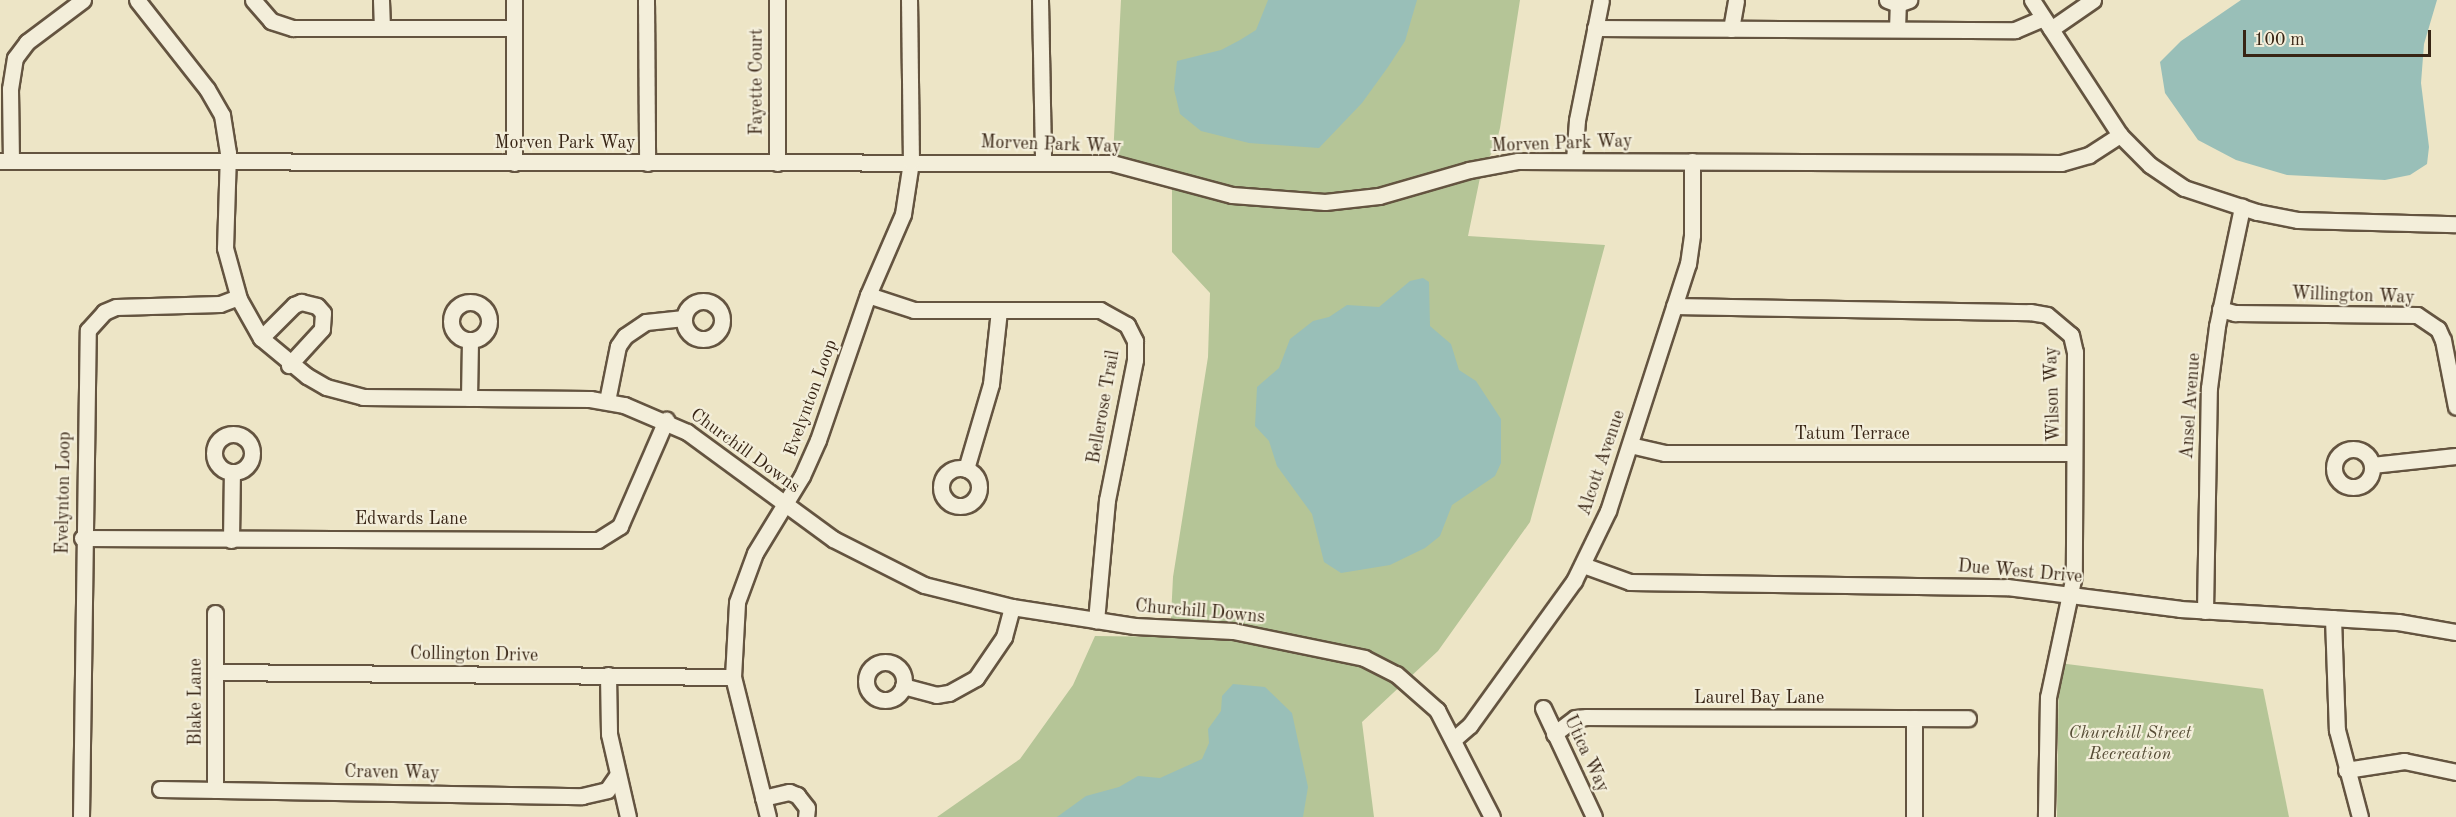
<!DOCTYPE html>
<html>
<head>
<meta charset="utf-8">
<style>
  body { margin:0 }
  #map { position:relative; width:2456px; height:817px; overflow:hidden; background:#ede5c6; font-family:"Old Standard TT",serif }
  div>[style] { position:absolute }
  .green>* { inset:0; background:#b5c597 }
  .water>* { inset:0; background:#99bfb8 }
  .roads { filter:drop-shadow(2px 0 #645440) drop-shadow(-2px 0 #645440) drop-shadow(0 2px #645440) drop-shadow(0 -2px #645440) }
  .minor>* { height:15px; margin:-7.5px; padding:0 7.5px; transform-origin:7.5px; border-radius:7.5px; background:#f3eeda }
  .minor>.ring { margin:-7.5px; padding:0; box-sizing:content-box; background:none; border:15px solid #f3eeda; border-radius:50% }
  span { translate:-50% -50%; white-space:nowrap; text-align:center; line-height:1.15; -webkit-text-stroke:4.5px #f3eeda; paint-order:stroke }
  .street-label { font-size:18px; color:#372414 }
  .park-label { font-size:18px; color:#564c35; font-style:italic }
  .scale { position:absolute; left:2243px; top:30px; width:188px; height:27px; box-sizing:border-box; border:3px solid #372414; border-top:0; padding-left:8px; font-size:18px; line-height:21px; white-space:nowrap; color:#372414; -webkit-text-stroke:4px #f3eeda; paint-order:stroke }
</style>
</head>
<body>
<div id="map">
  <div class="green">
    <i style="clip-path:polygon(1121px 0,1520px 0,1500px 128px,1495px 148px,1482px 168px,1468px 236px,1605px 245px,1530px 522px,1438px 651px,1362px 722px,1374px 817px,937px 817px,1020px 759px,1073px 685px,1095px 636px,1170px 637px,1173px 577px,1208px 357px,1210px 293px,1172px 252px,1172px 172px,1113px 157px)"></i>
    <i style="clip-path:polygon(2059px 663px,2263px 689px,2289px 817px,2057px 817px)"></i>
  </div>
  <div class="water">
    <i style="clip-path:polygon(1268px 0,1417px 0,1405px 41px,1388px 67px,1362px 103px,1319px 148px,1249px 143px,1201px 131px,1180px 114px,1174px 89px,1177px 61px,1221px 50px,1240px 40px,1256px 30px)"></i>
    <i style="clip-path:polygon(2241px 0,2437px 0,2424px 44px,2421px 83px,2429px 147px,2427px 164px,2410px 175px,2385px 180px,2287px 175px,2236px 160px,2198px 140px,2165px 93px,2160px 62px,2181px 41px)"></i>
    <i style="clip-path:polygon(1423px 278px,1429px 282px,1430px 326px,1451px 344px,1459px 370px,1476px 381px,1501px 419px,1501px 463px,1495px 476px,1452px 505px,1440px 536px,1425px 548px,1390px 565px,1341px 573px,1324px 562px,1312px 514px,1277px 466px,1269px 441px,1255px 426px,1257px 387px,1279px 368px,1290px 339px,1313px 321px,1329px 317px,1347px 305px,1379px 307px,1410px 281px)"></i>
    <i style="clip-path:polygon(1233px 684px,1265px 687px,1292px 713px,1308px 787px,1303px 817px,1057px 817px,1086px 796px,1119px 787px,1138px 776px,1160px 778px,1202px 759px,1209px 743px,1208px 729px,1221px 711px,1222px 696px)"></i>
  </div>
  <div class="roads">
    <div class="minor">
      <i style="left:137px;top:0;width:113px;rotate:51.8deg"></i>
      <i style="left:207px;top:89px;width:30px;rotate:60deg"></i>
      <i style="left:222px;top:115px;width:38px;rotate:81deg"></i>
      <i style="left:228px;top:153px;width:95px;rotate:91.8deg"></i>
      <i style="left:225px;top:248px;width:53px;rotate:74.6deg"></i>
      <i style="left:239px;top:299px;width:45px;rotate:60.6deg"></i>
      <i style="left:261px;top:338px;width:60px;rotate:39.6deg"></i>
      <i style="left:307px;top:376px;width:22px;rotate:30deg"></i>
      <i style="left:326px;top:387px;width:38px;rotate:15deg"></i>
      <i style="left:363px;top:397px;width:227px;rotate:0.5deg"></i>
      <i style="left:590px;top:399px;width:35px;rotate:10deg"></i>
      <i style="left:624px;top:405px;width:69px;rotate:23.2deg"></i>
      <i style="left:687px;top:432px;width:181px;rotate:36.2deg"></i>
      <i style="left:833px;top:539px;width:102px;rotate:26.8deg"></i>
      <i style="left:924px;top:585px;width:91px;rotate:14deg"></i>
      <i style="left:1012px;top:607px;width:124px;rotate:8.8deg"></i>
      <i style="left:1135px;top:626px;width:98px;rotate:2.9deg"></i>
      <i style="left:1233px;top:631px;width:134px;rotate:11.6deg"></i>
      <i style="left:1364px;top:658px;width:36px;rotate:27deg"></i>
      <i style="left:1396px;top:674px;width:55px;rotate:41.3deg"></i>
      <i style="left:1437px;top:710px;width:120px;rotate:62.8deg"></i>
      <i style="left:253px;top:0;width:28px;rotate:49deg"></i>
      <i style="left:271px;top:21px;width:23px;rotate:18deg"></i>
      <i style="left:293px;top:28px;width:221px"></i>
      <i style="left:381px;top:0;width:28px;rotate:88deg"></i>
      <i style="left:514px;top:0;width:163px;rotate:90deg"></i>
      <i style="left:646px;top:0;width:163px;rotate:89.6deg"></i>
      <i style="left:777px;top:0;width:163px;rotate:90deg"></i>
      <i style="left:1040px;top:0;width:162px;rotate:88.9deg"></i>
      <i style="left:1887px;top:0;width:12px;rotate:20deg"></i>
      <i style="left:1898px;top:4px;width:12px;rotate:-20deg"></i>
      <i style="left:2032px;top:0;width:161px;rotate:56.9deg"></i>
      <i style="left:2120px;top:135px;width:42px;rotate:45deg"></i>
      <i style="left:2150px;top:165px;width:41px;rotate:34.1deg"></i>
      <i style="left:2184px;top:188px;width:77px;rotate:18.2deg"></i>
      <i style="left:2257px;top:212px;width:42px;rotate:11deg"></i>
      <i style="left:2298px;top:220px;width:158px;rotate:1.5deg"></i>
      <i style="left:1595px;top:28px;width:420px;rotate:0.3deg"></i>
      <i style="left:2015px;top:30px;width:30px;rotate:-23deg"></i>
      <i style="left:1731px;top:29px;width:29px;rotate:-80deg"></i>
      <i style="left:1897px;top:29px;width:25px;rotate:-88deg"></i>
      <i style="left:2051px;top:29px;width:51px;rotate:-34.6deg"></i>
      <i style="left:1574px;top:160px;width:40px;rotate:-85.7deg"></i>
      <i style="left:1577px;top:120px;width:122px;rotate:-78.7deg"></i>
      <i style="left:0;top:161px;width:1112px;rotate:0.1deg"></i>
      <i style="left:1112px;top:163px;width:124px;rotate:14.9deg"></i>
      <i style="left:1232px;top:195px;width:93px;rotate:4.3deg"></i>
      <i style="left:1325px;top:202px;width:54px;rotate:-6.3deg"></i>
      <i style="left:1379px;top:196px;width:94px;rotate:-16.1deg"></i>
      <i style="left:1469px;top:170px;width:50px;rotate:-10.4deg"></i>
      <i style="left:1518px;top:161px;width:543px;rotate:0.21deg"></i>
      <i style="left:2061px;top:163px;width:29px;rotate:-16deg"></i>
      <i style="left:2089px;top:155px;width:37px;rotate:-33deg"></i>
      <i style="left:11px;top:161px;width:72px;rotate:-90.8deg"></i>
      <i style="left:10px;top:89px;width:31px;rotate:-81deg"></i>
      <i style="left:15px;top:58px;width:20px;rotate:-53deg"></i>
      <i style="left:27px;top:42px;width:70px;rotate:-36.9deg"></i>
      <i style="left:868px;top:295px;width:48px;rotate:18.1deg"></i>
      <i style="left:914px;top:310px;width:186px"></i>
      <i style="left:1100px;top:310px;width:31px;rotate:29deg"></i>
      <i style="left:1127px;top:325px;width:18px;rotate:63deg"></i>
      <i style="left:1135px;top:341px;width:19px;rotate:90deg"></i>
      <i style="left:1135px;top:360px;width:143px;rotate:101.3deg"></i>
      <i style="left:1107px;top:500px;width:121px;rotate:95.2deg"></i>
      <i class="ring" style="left:684px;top:301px;width:23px;height:23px"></i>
      <i class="ring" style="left:451px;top:302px;width:23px;height:23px"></i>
      <i style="left:1674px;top:306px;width:356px;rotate:1deg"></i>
      <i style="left:2030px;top:312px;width:17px;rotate:10deg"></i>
      <i style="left:2047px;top:315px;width:31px;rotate:40deg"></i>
      <i style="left:2071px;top:335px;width:17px;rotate:77deg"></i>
      <i style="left:2075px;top:352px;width:223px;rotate:90.3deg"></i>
      <i style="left:2074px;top:575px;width:125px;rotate:102deg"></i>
      <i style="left:2048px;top:697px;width:120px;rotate:91deg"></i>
      <i style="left:2220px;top:309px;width:16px;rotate:15deg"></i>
      <i style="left:2235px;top:313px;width:182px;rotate:0.6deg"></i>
      <i style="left:2417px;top:315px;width:25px;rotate:34deg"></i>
      <i style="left:2438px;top:329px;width:12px;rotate:66deg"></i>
      <i style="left:2443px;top:340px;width:68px;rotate:79deg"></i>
      <i style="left:261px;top:338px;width:47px;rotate:-45deg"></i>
      <i style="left:294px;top:305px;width:8px;rotate:-23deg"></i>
      <i style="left:301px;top:302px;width:16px;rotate:14deg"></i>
      <i style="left:317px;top:306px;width:9px;rotate:49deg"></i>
      <i style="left:323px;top:313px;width:16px;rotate:94deg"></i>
      <i style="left:322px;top:329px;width:49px;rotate:132.5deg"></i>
      <i style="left:469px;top:398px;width:58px;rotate:-89deg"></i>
      <i style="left:607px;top:401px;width:56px;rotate:-78.7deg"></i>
      <i style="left:618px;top:346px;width:12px;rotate:-55deg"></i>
      <i style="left:625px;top:336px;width:25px;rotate:-34deg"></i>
      <i style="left:646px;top:322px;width:38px;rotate:-6deg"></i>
      <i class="ring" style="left:214px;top:434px;width:23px;height:23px"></i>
      <i style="left:1630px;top:445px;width:36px;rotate:13deg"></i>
      <i style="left:1665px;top:453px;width:409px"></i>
      <i class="ring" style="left:2334px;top:449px;width:23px;height:23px"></i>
      <i style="left:2372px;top:465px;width:84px;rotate:-6.1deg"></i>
      <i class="ring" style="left:941px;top:468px;width:23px;height:23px"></i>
      <i style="left:966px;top:469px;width:89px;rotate:-73.6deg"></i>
      <i style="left:991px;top:384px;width:74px;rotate:-83.8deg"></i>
      <i style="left:82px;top:538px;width:516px;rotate:0.22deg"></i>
      <i style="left:598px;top:540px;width:26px;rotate:-32deg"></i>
      <i style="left:620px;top:526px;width:116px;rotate:-66.5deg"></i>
      <i style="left:231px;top:540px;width:68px;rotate:-89.2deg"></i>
      <i style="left:1583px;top:565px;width:50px;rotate:19.9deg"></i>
      <i style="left:1630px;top:582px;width:377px;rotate:0.8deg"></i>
      <i style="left:2007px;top:587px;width:174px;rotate:7.2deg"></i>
      <i style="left:2180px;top:609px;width:218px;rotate:3.4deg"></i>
      <i style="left:2398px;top:622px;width:59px;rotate:9.8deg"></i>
      <i style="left:2205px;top:611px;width:223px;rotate:-89deg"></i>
      <i style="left:2209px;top:388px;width:63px;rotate:-82.6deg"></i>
      <i style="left:2217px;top:326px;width:122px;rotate:-78.1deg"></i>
      <i style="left:215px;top:613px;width:177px;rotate:90deg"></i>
      <i style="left:2333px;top:618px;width:112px;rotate:88deg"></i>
      <i style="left:2337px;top:730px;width:90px;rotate:75.2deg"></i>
      <i class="ring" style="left:866px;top:662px;width:23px;height:23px"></i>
      <i style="left:215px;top:672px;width:518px;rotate:0.55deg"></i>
      <i style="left:608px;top:675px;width:59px;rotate:89deg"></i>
      <i style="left:609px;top:734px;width:85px;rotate:77.1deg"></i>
      <i style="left:903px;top:686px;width:34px;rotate:15deg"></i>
      <i style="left:936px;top:695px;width:13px;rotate:-9deg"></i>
      <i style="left:949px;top:693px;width:31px;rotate:-29deg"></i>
      <i style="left:976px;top:678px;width:50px;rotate:-55.7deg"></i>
      <i style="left:1004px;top:637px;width:31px;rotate:-75deg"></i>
      <i style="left:1543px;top:708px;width:120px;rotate:64.9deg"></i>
      <i style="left:1914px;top:718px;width:99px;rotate:90deg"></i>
      <i style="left:1554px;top:734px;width:26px;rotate:-37deg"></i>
      <i style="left:1575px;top:718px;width:12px;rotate:-5deg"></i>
      <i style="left:1587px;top:717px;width:381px;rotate:0.2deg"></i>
      <i style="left:1454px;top:739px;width:21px;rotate:-41deg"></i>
      <i style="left:1470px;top:725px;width:178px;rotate:-54.2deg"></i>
      <i style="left:1574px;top:581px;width:78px;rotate:-64.1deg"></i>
      <i style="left:1608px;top:511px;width:260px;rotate:-72.1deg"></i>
      <i style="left:1688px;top:264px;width:29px;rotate:-82deg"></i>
      <i style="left:1692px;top:235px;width:74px;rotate:-90deg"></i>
      <i style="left:2346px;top:770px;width:59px;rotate:-8.8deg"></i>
      <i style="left:2404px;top:761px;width:53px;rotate:11.9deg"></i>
      <i style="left:160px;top:789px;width:422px;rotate:1deg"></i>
      <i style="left:582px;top:796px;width:26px;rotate:-13deg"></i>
      <i style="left:607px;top:790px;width:16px;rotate:-55deg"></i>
      <i style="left:763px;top:798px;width:27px;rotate:-13deg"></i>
      <i style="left:789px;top:792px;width:9px;rotate:21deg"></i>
      <i style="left:797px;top:795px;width:16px;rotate:52deg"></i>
      <i style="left:807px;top:808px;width:9px;rotate:96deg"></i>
      <i style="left:81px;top:817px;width:487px;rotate:-89.2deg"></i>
      <i style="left:88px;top:330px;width:24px;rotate:-48deg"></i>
      <i style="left:104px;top:312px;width:13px;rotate:-23deg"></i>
      <i style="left:116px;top:307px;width:104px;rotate:-1.7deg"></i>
      <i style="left:220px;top:304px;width:19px;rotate:-21deg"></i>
      <i style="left:768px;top:817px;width:144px;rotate:-104deg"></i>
      <i style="left:733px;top:677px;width:75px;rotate:-86.9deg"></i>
      <i style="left:737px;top:602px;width:52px;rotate:-69.8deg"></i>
      <i style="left:755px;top:553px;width:90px;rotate:-58.6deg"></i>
      <i style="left:802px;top:476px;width:39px;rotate:-66deg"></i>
      <i style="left:818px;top:440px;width:153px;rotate:-71deg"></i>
      <i style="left:868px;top:295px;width:88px;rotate:-66.6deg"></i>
      <i style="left:903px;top:214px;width:53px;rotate:-81.3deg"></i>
      <i style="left:911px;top:162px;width:162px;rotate:-90.7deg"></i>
    </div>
  </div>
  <div class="street-label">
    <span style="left:757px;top:82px;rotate:-90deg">Fayette Court</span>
    <span style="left:565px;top:143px">Morven Park Way</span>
    <span style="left:1562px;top:144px;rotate:-2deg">Morven Park Way</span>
    <span style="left:1051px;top:145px;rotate:2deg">Morven Park Way</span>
    <span style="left:2353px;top:296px;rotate:2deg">Willington Way</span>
    <span style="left:2053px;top:394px;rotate:-92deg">Wilson Way</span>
    <span style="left:811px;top:398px;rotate:-70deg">Evelynton Loop</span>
    <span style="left:2191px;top:406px;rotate:-86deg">Ansel Avenue</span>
    <span style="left:1104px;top:407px;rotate:-80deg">Bellerose Trail</span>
    <span style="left:1852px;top:434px">Tatum Terrace</span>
    <span style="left:745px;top:451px;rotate:36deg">Churchill Downs</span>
    <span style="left:1602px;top:463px;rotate:-71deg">Alcott Avenue</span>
    <span style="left:64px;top:493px;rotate:-89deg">Evelynton Loop</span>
    <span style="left:411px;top:519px">Edwards Lane</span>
    <span style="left:2020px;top:572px;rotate:5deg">Due West Drive</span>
    <span style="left:1200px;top:612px;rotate:5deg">Churchill Downs</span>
    <span style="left:474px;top:655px;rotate:1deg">Collington Drive</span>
    <span style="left:1759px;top:698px">Laurel Bay Lane</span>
    <span style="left:196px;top:702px;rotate:-90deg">Blake Lane</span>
    <span style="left:1586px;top:754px;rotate:65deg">Utica Way</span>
    <span style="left:392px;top:773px;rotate:1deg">Craven Way</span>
  </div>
  <div class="park-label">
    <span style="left:2130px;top:744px">Churchill Street<br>Recreation</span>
  </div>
  <div class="scale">100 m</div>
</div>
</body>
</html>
